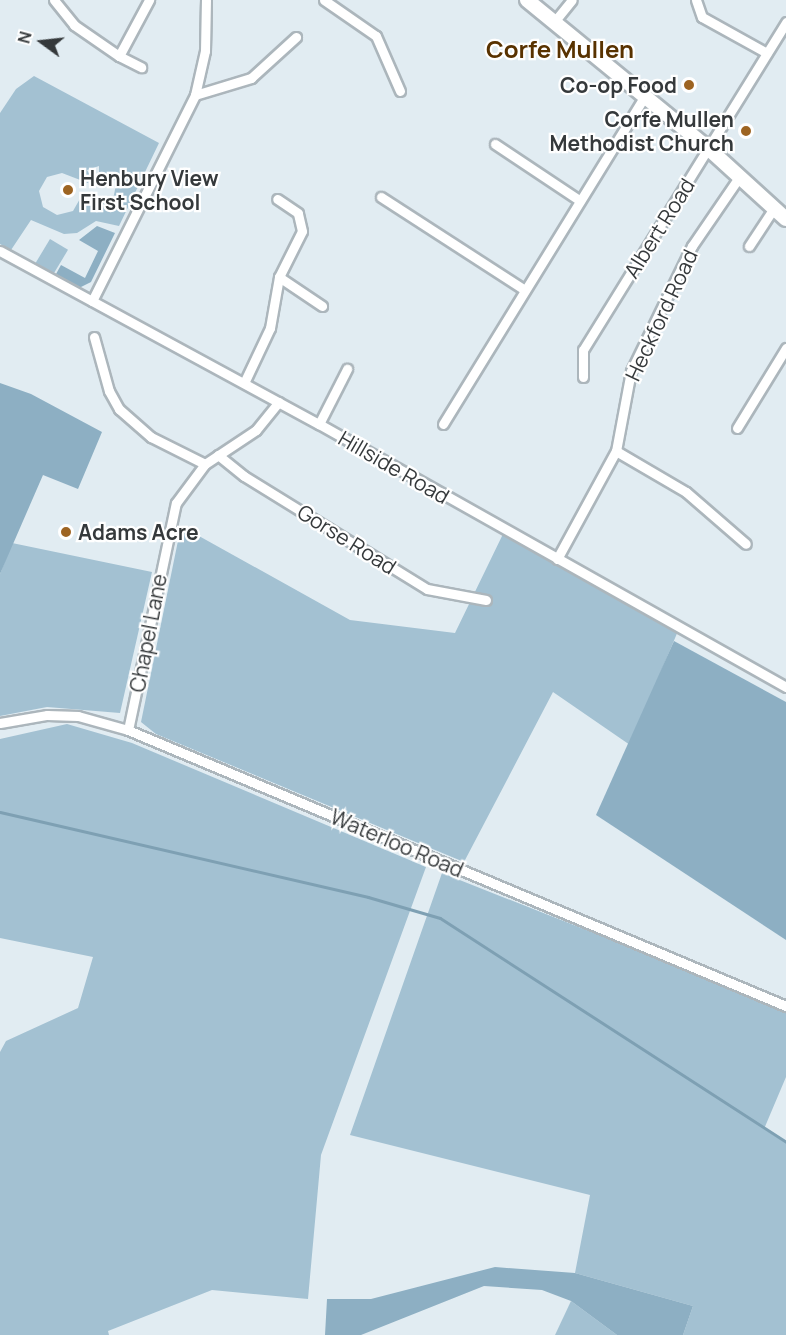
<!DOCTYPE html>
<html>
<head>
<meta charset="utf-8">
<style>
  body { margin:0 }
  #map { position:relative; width:786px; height:1335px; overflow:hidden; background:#e1ecf2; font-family:Manrope,sans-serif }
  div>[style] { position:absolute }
  .green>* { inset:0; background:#a3c1d2; transform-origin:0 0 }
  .forest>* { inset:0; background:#8dafc3 }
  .stream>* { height:3px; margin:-1.5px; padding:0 1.5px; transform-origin:1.5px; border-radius:1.5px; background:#7ea0b3 }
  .roads { filter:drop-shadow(2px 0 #acb6bc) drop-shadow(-2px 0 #acb6bc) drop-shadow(0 2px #acb6bc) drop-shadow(0 -2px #acb6bc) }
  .street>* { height:9px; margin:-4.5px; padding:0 4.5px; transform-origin:4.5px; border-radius:4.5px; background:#fff }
  .secondary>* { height:14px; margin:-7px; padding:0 7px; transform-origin:7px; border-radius:7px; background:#fff }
  .dots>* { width:16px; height:16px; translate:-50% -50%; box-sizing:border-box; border:3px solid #fff; border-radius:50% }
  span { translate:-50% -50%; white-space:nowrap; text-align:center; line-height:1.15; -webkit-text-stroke:4.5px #fff; paint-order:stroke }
  .poi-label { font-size:21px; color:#35393b; font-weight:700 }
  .right { translate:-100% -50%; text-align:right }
  .left { translate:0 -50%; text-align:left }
  .street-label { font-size:21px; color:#35393b }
  .quarter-label { font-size:24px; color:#583200; font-weight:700 }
  .north { position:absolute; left:12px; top:12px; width:60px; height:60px; -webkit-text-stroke:4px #fff; paint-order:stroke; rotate:285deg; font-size:16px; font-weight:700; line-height:24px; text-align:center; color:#35393b }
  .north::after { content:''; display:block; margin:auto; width:21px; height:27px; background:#35393b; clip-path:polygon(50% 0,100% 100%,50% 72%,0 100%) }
</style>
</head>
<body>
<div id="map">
  <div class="green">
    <i style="clip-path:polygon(evenodd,34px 76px,159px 143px,119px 226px,96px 221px,77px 233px,64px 234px,31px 220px,11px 250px,0 244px,0 113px,16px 89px,34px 76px,99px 166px,99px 175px,113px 181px,117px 179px,113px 200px,102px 203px,88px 195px,86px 199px,81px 197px,73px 211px,57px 215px,43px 207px,39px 191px,47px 177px,62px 173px,88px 183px,91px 177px,87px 170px,99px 166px)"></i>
    <i style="left:50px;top:239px;width:21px;height:28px;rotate:31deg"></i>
    <i style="clip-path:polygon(181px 526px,350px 620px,455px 633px,503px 534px,678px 631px,630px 745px,553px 692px,464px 862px,156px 734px,141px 722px)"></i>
    <i style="clip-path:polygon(12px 543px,152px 572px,120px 713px,47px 707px,0 716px,0 574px)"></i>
    <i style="clip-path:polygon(67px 724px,132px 743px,426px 867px,321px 1155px,308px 1299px,212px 1290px,108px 1331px,109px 1335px,0 1335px,0 1052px,6px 1041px,78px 1008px,93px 957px,0 938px,0 739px)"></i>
    <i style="clip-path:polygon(442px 873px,786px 1009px,786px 1077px,764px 1129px,786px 1143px,786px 1335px,683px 1335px,693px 1306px,575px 1273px,590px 1195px,350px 1135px)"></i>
    <i style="clip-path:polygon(571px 1301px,617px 1335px,555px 1335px)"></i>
  </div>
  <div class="forest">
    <i style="clip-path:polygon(97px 226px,115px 233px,91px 282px,79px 288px,56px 274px,61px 265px,85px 278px,98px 251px,79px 240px)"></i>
    <i style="clip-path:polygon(0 383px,31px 394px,102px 432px,78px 489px,43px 475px,0 574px)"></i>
    <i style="clip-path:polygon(674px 641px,786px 702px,786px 940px,596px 815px)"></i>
    <i style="clip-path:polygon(495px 1267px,575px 1273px,693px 1306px,683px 1335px,617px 1335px,571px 1301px,542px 1290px,484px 1286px,361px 1335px,325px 1335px,327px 1299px,371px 1299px)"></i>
  </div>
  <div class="stream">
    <i style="left:0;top:812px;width:378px;rotate:13deg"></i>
    <i style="left:368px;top:897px;width:75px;rotate:16.3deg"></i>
    <i style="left:440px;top:918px;width:412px;rotate:32.9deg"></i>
  </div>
  <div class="roads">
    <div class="street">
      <i style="left:54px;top:0;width:32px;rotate:51deg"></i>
      <i style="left:74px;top:25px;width:55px;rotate:34.6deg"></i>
      <i style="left:119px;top:56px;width:64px;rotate:-61.8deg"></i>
      <i style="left:324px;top:0;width:63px;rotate:34.7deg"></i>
      <i style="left:376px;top:36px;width:60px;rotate:66.4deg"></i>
      <i style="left:696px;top:0;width:18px;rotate:71deg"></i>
      <i style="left:702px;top:17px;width:74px;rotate:29deg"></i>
      <i style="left:554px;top:22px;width:28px;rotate:-51deg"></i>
      <i style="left:119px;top:56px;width:25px;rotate:27deg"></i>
      <i style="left:195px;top:95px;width:59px;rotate:-16.9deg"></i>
      <i style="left:251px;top:78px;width:61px;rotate:-42.3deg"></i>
      <i style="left:495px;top:144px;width:101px;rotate:33.7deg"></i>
      <i style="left:381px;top:197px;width:171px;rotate:32.9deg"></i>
      <i style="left:749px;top:246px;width:45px;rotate:-56.7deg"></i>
      <i style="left:0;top:251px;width:363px;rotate:28.5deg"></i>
      <i style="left:319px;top:424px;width:536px;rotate:29.39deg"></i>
      <i style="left:279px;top:277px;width:52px;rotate:34deg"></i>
      <i style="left:92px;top:301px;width:230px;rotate:-63.4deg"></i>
      <i style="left:195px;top:95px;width:45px;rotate:-77.2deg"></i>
      <i style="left:205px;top:51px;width:51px;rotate:-88.9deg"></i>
      <i style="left:94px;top:337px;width:56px;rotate:74.5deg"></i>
      <i style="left:109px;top:391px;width:21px;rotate:61deg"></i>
      <i style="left:119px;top:409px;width:43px;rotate:41.2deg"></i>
      <i style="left:151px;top:437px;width:60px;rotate:26.6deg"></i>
      <i style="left:583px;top:377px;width:27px;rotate:-90deg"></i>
      <i style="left:583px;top:350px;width:386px;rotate:-58.2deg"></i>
      <i style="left:244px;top:383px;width:61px;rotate:-64.7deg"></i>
      <i style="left:270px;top:328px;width:52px;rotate:-80deg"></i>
      <i style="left:279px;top:277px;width:51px;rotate:-63.4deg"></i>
      <i style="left:302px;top:231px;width:18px;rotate:-103deg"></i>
      <i style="left:298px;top:213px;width:25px;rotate:-146deg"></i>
      <i style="left:319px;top:424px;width:62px;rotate:-63deg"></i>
      <i style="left:443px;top:424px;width:385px;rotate:-58.4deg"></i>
      <i style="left:737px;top:428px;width:94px;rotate:-58.5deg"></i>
      <i style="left:616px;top:451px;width:81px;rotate:30.4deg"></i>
      <i style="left:686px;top:492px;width:79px;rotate:40.9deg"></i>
      <i style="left:218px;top:455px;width:33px;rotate:39deg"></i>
      <i style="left:244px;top:476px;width:215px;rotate:31.7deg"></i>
      <i style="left:427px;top:589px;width:60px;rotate:10.6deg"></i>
      <i style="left:557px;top:559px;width:123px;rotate:-61.4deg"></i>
      <i style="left:616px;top:451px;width:81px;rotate:-79.4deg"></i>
      <i style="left:631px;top:371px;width:139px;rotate:-64deg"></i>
      <i style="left:692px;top:246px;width:85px;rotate:-55.6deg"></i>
      <i style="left:0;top:723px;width:48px;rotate:-9.7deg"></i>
      <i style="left:47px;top:715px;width:31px;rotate:2deg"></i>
      <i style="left:78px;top:716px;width:52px;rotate:15.6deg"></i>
      <i style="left:128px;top:730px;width:714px;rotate:22.76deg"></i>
      <i style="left:128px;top:730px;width:232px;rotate:-78.1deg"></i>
      <i style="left:176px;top:503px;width:49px;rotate:-53.4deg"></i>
      <i style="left:205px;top:464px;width:61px;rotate:-33.7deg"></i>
      <i style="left:256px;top:430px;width:36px;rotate:-51deg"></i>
    </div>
    <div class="secondary">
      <i style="left:527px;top:0;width:235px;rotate:39.3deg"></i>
      <i style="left:709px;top:149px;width:104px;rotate:42.3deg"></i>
    </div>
  </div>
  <div class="dots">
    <i style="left:689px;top:85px;background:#9d6422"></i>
    <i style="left:746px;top:131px;background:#9d6422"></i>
    <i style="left:68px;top:190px;background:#9d6422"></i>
    <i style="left:66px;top:532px;background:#9d6422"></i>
  </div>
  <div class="poi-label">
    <span class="right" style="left:677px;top:85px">Co-op Food</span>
    <span class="right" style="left:734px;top:131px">Corfe Mullen<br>Methodist Church</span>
    <span class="left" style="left:80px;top:190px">Henbury View<br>First School</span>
    <span class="left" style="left:78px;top:532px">Adams Acre</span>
  </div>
  <div class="street-label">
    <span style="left:659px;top:228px;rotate:-58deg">Albert Road</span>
    <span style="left:661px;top:315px;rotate:-65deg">Heckford Road</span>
    <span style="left:394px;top:467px;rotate:30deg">Hillside Road</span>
    <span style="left:347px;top:539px;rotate:32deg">Gorse Road</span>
    <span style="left:148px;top:633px;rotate:-79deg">Chapel Lane</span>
    <span style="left:397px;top:843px;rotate:23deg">Waterloo Road</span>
  </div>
  <div class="quarter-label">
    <span style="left:560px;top:49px">Corfe Mullen</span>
  </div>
  <div class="north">N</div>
</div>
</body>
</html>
